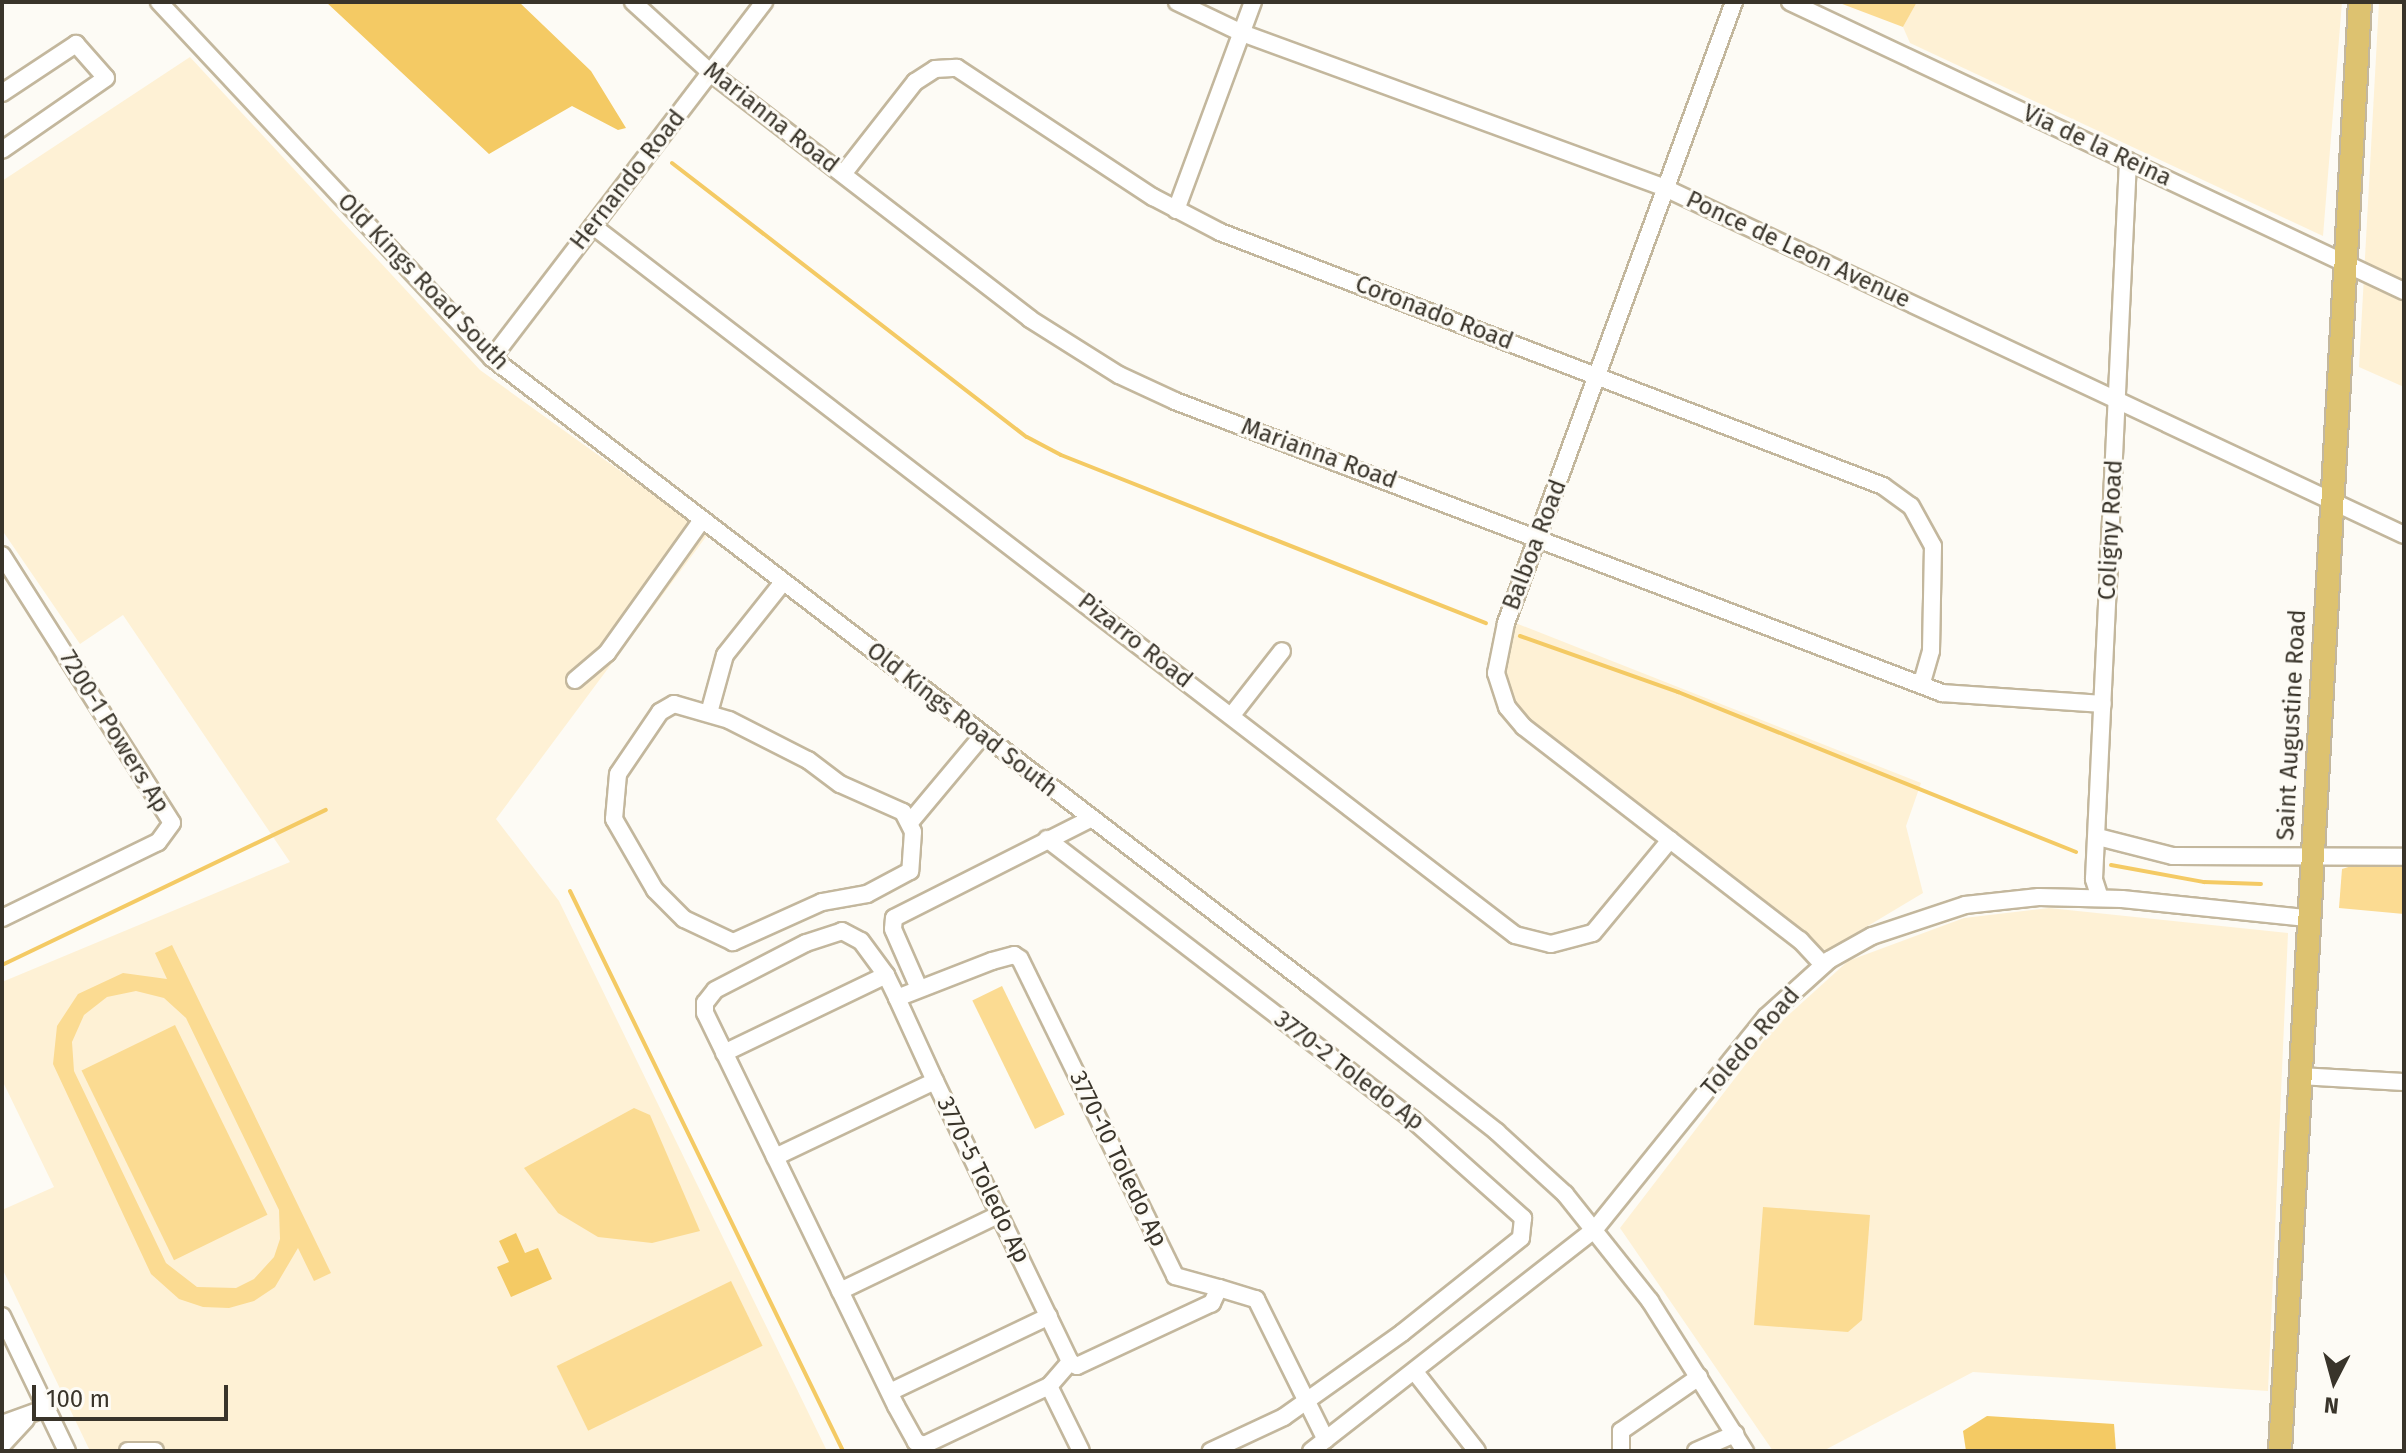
<!DOCTYPE html>
<html>
<head>
<meta charset="utf-8">
<style>
  body { margin:0 }
  #map { position:relative; width:2406px; height:1453px; overflow:hidden; background:#fdfbf5; font-family:"Fira Sans",sans-serif }
  div>[style] { position:absolute }
  .built>* { inset:0; background:#fef1d5 }
  .green>* { inset:0; background:#fbdb92; transform-origin:0 0 }
  .water>* { inset:0; background:#f4ca64 }
  .stream>* { height:4px; margin:-2px; padding:0 2px; transform-origin:2px; border-radius:2px; background:#f4ca64 }
  .roads { filter:drop-shadow(2px 0 #c3b79d) drop-shadow(-2px 0 #c3b79d) drop-shadow(0 2px #c3b79d) drop-shadow(0 -2px #c3b79d) }
  .minor>* { height:16px; margin:-8px; padding:0 8px; transform-origin:8px; border-radius:8px; background:#fff }
  .major>* { height:22px; margin:-11px; padding:0 11px; transform-origin:11px; border-radius:11px; background:#ddc270 }
  span { translate:-50% -50%; white-space:nowrap; text-align:center; line-height:1.15; -webkit-text-stroke:6px #fdfbf5; paint-order:stroke }
  .street-label { font-size:24px; color:#39342a }
  .frame { position:absolute; inset:0; border:4px solid #39342a; pointer-events:none }
  .north { position:absolute; left:2294px; top:1341px; width:80px; height:80px; -webkit-text-stroke:6px #fdfbf5; paint-order:stroke; rotate:186deg; font-size:22px; font-weight:700; line-height:32px; text-align:center; color:#39342a }
  .north::after { content:''; display:block; margin:auto; width:28px; height:36px; background:#39342a; clip-path:polygon(50% 0,100% 100%,50% 72%,0 100%) }
  .scale { position:absolute; left:32px; top:1385px; width:196px; height:36px; box-sizing:border-box; border:4px solid #39342a; border-top:0; padding-left:10px; font-size:24px; line-height:28px; white-space:nowrap; color:#39342a; -webkit-text-stroke:6px #fdfbf5; paint-order:stroke }
</style>
</head>
<body>
<div id="map">
  <div class="built">
    <i style="clip-path:polygon(1917px 2px,2342px 2px,2323px 236px,1910px 43px,1903px 27px)"></i>
    <i style="clip-path:polygon(2379px 2px,2404px 2px,2404px 387px,2359px 367px)"></i>
    <i style="clip-path:polygon(190px 57px,480px 370px,708px 534px,496px 819px,559px 901px,827px 1451px,90px 1451px,2px 1268px,2px 1210px,54px 1187px,2px 1080px,2px 982px,290px 862px,123px 615px,80px 644px,2px 530px,2px 181px)"></i>
    <i style="clip-path:polygon(1513px 622px,1921px 783px,1906px 826px,1923px 893px,1826px 951px,1521px 715px,1501px 667px)"></i>
    <i style="clip-path:polygon(2049px 908px,2288px 933px,2268px 1391px,1973px 1372px,1823px 1451px,1773px 1451px,1620px 1228px,1772px 1030px,1848px 961px,1964px 918px)"></i>
  </div>
  <div class="green">
    <i style="clip-path:polygon(1837px 2px,1917px 2px,1903px 27px)"></i>
    <i style="clip-path:polygon(2358px 864px,2404px 867px,2404px 914px,2339px 908px,2342px 869px)"></i>
    <i style="clip-path:polygon(evenodd,172px 945px,331px 1273px,314px 1281px,298px 1248px,275px 1287px,254px 1301px,229px 1308px,203px 1307px,179px 1299px,151px 1274px,53px 1064px,57px 1026px,78px 994px,123px 973px,167px 979px,155px 953px,172px 945px,136px 991px,164px 998px,186px 1018px,279px 1210px,280px 1239px,274px 1257px,254px 1279px,236px 1288px,197px 1287px,166px 1263px,74px 1071px,72px 1042px,84px 1015px,107px 997px,136px 991px)"></i>
    <i style="left:1002px;top:986px;width:143px;height:33px;rotate:64deg"></i>
    <i style="left:175px;top:1025px;width:211px;height:104px;rotate:64deg"></i>
    <i style="clip-path:polygon(634px 1108px,650px 1115px,700px 1231px,652px 1243px,598px 1237px,558px 1213px,524px 1168px)"></i>
    <i style="clip-path:polygon(1763px 1207px,1870px 1215px,1862px 1320px,1848px 1332px,1754px 1325px)"></i>
    <i style="left:731px;top:1281px;width:72px;height:194px;rotate:64deg"></i>
  </div>
  <div class="water">
    <i style="clip-path:polygon(326px 2px,519px 2px,591px 71px,626px 128px,618px 130px,572px 106px,489px 154px)"></i>
    <i style="clip-path:polygon(516px 1233px,525px 1253px,538px 1248px,552px 1279px,511px 1297px,497px 1267px,509px 1262px,499px 1241px)"></i>
    <i style="clip-path:polygon(1987px 1416px,2114px 1424px,2116px 1451px,1966px 1451px,1963px 1431px)"></i>
  </div>
  <div class="stream">
    <i style="left:672px;top:163px;width:448px;rotate:37.7deg"></i>
    <i style="left:1027px;top:437px;width:38px;rotate:28deg"></i>
    <i style="left:1061px;top:455px;width:457px;rotate:21.6deg"></i>
    <i style="left:1520px;top:636px;width:168px;rotate:19.5deg"></i>
    <i style="left:1678px;top:692px;width:429px;rotate:21.9deg"></i>
    <i style="left:2111px;top:865px;width:95px;rotate:10.4deg"></i>
    <i style="left:2204px;top:882px;width:57px;rotate:2deg"></i>
    <i style="left:570px;top:891px;width:623px;rotate:64.01deg"></i>
    <i style="left:2px;top:965px;width:359px;rotate:-25.6deg"></i>
  </div>
  <div class="roads">
    <div class="minor">
      <i style="left:159px;top:2px;width:487px;rotate:46.9deg"></i>
      <i style="left:492px;top:358px;width:1032px;rotate:37.48deg"></i>
      <i style="left:1311px;top:986px;width:236px;rotate:38.1deg"></i>
      <i style="left:1497px;top:1132px;width:92px;rotate:42.4deg"></i>
      <i style="left:1565px;top:1194px;width:137px;rotate:51.5deg"></i>
      <i style="left:1650px;top:1301px;width:178px;rotate:57.7deg"></i>
      <i style="left:633px;top:2px;width:105px;rotate:42.3deg"></i>
      <i style="left:711px;top:73px;width:403px;rotate:37.6deg"></i>
      <i style="left:1030px;top:319px;width:105px;rotate:32.2deg"></i>
      <i style="left:1119px;top:375px;width:62px;rotate:24.9deg"></i>
      <i style="left:1175px;top:401px;width:821px;rotate:20.84deg"></i>
      <i style="left:1942px;top:693px;width:161px;rotate:3.9deg"></i>
      <i style="left:1177px;top:2px;width:72px;rotate:25.5deg"></i>
      <i style="left:1242px;top:33px;width:451px;rotate:20.1deg"></i>
      <i style="left:1665px;top:188px;width:816px;rotate:25.15deg"></i>
      <i style="left:1734px;top:2px;width:662px;rotate:110.16deg"></i>
      <i style="left:1506px;top:623px;width:51px;rotate:101.3deg"></i>
      <i style="left:1496px;top:673px;width:36px;rotate:72deg"></i>
      <i style="left:1507px;top:707px;width:26px;rotate:50deg"></i>
      <i style="left:1524px;top:727px;width:349px;rotate:37.7deg"></i>
      <i style="left:1800px;top:940px;width:34px;rotate:47deg"></i>
      <i style="left:1790px;top:2px;width:679px;rotate:25.21deg"></i>
      <i style="left:2px;top:93px;width:89px;rotate:-33.5deg"></i>
      <i style="left:76px;top:44px;width:45px;rotate:48.6deg"></i>
      <i style="left:106px;top:78px;width:126px;rotate:145.3deg"></i>
      <i style="left:843px;top:174px;width:117px;rotate:-52deg"></i>
      <i style="left:915px;top:82px;width:24px;rotate:-33deg"></i>
      <i style="left:935px;top:69px;width:22px;rotate:-3deg"></i>
      <i style="left:957px;top:68px;width:235px;rotate:33.4deg"></i>
      <i style="left:1153px;top:197px;width:76px;rotate:27.6deg"></i>
      <i style="left:1220px;top:232px;width:710px;rotate:20.96deg"></i>
      <i style="left:1883px;top:486px;width:34px;rotate:36deg"></i>
      <i style="left:1911px;top:506px;width:46px;rotate:61.2deg"></i>
      <i style="left:1933px;top:546px;width:105px;rotate:91.1deg"></i>
      <i style="left:1931px;top:651px;width:35px;rotate:106deg"></i>
      <i style="left:1176px;top:210px;width:222px;rotate:-69.7deg"></i>
      <i style="left:593px;top:226px;width:1163px;rotate:37.56deg"></i>
      <i style="left:1515px;top:935px;width:37px;rotate:14deg"></i>
      <i style="left:1551px;top:944px;width:43px;rotate:-14.7deg"></i>
      <i style="left:1593px;top:933px;width:121px;rotate:-50.4deg"></i>
      <i style="left:492px;top:358px;width:448px;rotate:-52.6deg"></i>
      <i style="left:2px;top:555px;width:317px;rotate:57.6deg"></i>
      <i style="left:172px;top:823px;width:24px;rotate:126deg"></i>
      <i style="left:158px;top:842px;width:174px;rotate:154deg"></i>
      <i style="left:575px;top:680px;width:42px;rotate:-40.2deg"></i>
      <i style="left:607px;top:653px;width:163px;rotate:-54.5deg"></i>
      <i style="left:674px;top:704px;width:57px;rotate:16.2deg"></i>
      <i style="left:729px;top:720px;width:89px;rotate:26.9deg"></i>
      <i style="left:808px;top:760px;width:40px;rotate:37deg"></i>
      <i style="left:840px;top:784px;width:69px;rotate:24deg"></i>
      <i style="left:903px;top:812px;width:22px;rotate:63deg"></i>
      <i style="left:913px;top:832px;width:39px;rotate:94deg"></i>
      <i style="left:910px;top:871px;width:49px;rotate:151.9deg"></i>
      <i style="left:867px;top:894px;width:46px;rotate:169.9deg"></i>
      <i style="left:822px;top:902px;width:98px;rotate:155.8deg"></i>
      <i style="left:733px;top:942px;width:54px;rotate:-154.9deg"></i>
      <i style="left:684px;top:919px;width:41px;rotate:-135deg"></i>
      <i style="left:655px;top:890px;width:82px;rotate:-120deg"></i>
      <i style="left:614px;top:819px;width:45px;rotate:-84.9deg"></i>
      <i style="left:618px;top:774px;width:75px;rotate:-55.9deg"></i>
      <i style="left:660px;top:712px;width:16px;rotate:-30deg"></i>
      <i style="left:709px;top:713px;width:60px;rotate:-74.6deg"></i>
      <i style="left:725px;top:655px;width:93px;rotate:-51.5deg"></i>
      <i style="left:1232px;top:715px;width:81px;rotate:-52deg"></i>
      <i style="left:911px;top:821px;width:111px;rotate:-50.1deg"></i>
      <i style="left:2098px;top:837px;width:77px;rotate:14.2deg"></i>
      <i style="left:2173px;top:856px;width:231px;rotate:0.2deg"></i>
      <i style="left:1047px;top:839px;width:460px;rotate:37.5deg"></i>
      <i style="left:1412px;top:1119px;width:149px;rotate:41.7deg"></i>
      <i style="left:1523px;top:1218px;width:20px;rotate:96deg"></i>
      <i style="left:1521px;top:1238px;width:152px;rotate:141.4deg"></i>
      <i style="left:1402px;top:1333px;width:145px;rotate:144.6deg"></i>
      <i style="left:1284px;top:1417px;width:81px;rotate:155deg"></i>
      <i style="left:2100px;top:898px;width:20px;rotate:-108deg"></i>
      <i style="left:2094px;top:879px;width:719px;rotate:-87.29deg"></i>
      <i style="left:918px;top:986px;width:62px;rotate:-113.7deg"></i>
      <i style="left:893px;top:929px;width:11px;rotate:-85deg"></i>
      <i style="left:894px;top:918px;width:220px;rotate:-26.8deg"></i>
      <i style="left:897px;top:998px;width:102px;rotate:-21.3deg"></i>
      <i style="left:992px;top:961px;width:23px;rotate:-15deg"></i>
      <i style="left:1014px;top:955px;width:7px;rotate:34deg"></i>
      <i style="left:1020px;top:959px;width:353px;rotate:63.9deg"></i>
      <i style="left:1175px;top:1276px;width:46px;rotate:15.3deg"></i>
      <i style="left:1219px;top:1288px;width:17px;rotate:115deg"></i>
      <i style="left:1212px;top:1303px;width:149px;rotate:155deg"></i>
      <i style="left:1077px;top:1366px;width:8px;rotate:-150deg"></i>
      <i style="left:1070px;top:1362px;width:32px;rotate:131deg"></i>
      <i style="left:1049px;top:1386px;width:138px;rotate:154.7deg"></i>
      <i style="left:924px;top:1445px;width:9px;rotate:-159deg"></i>
      <i style="left:916px;top:1442px;width:41px;rotate:-119.1deg"></i>
      <i style="left:896px;top:1406px;width:437px;rotate:-115.9deg"></i>
      <i style="left:705px;top:1013px;width:10px;rotate:-90deg"></i>
      <i style="left:705px;top:1003px;width:16px;rotate:-52deg"></i>
      <i style="left:715px;top:990px;width:102px;rotate:-27.3deg"></i>
      <i style="left:806px;top:943px;width:38px;rotate:-18deg"></i>
      <i style="left:842px;top:931px;width:21px;rotate:28deg"></i>
      <i style="left:861px;top:941px;width:42px;rotate:53.7deg"></i>
      <i style="left:886px;top:975px;width:25px;rotate:64deg"></i>
      <i style="left:897px;top:998px;width:91px;rotate:65.4deg"></i>
      <i style="left:935px;top:1081px;width:312px;rotate:64.3deg"></i>
      <i style="left:724px;top:1053px;width:180px;rotate:-25.7deg"></i>
      <i style="left:2299px;top:1076px;width:105px;rotate:3.3deg"></i>
      <i style="left:775px;top:1157px;width:177px;rotate:-25.4deg"></i>
      <i style="left:1219px;top:1288px;width:39px;rotate:17deg"></i>
      <i style="left:1256px;top:1299px;width:157px;rotate:63.6deg"></i>
      <i style="left:840px;top:1291px;width:178px;rotate:-25.7deg"></i>
      <i style="left:2px;top:1316px;width:150px;rotate:64.3deg"></i>
      <i style="left:1415px;top:1372px;width:100px;rotate:51.9deg"></i>
      <i style="left:1049px;top:1386px;width:72px;rotate:63.8deg"></i>
      <i style="left:890px;top:1392px;width:176px;rotate:-25.5deg"></i>
      <i style="left:2px;top:1424px;width:47px;rotate:-20deg"></i>
      <i style="left:2px;top:1445px;width:35px;rotate:-47deg"></i>
      <i style="left:128px;top:1451px;width:27px"></i>
      <i style="left:1311px;top:1451px;width:360px;rotate:-38deg"></i>
      <i style="left:1595px;top:1229px;width:272px;rotate:-51.1deg"></i>
      <i style="left:1766px;top:1017px;width:85px;rotate:-42.1deg"></i>
      <i style="left:1829px;top:960px;width:49px;rotate:-29.2deg"></i>
      <i style="left:1872px;top:936px;width:98px;rotate:-18.4deg"></i>
      <i style="left:1965px;top:905px;width:74px;rotate:-6.2deg"></i>
      <i style="left:2039px;top:897px;width:83px;rotate:1.4deg"></i>
      <i style="left:2122px;top:899px;width:186px;rotate:5.9deg"></i>
      <i style="left:1621px;top:1451px;width:20px;rotate:-90deg"></i>
      <i style="left:1621px;top:1431px;width:95px;rotate:-34.7deg"></i>
      <i style="left:1696px;top:1451px;width:43px;rotate:-23.6deg"></i>
    </div>
    <div class="major">
      <i style="left:2280px;top:1451px;width:1451px;rotate:-86.84deg"></i>
    </div>
  </div>
  <div class="street-label">
    <span style="left:771px;top:118px;rotate:38deg">Marianna Road</span>
    <span style="left:2097px;top:146px;rotate:25deg">Via de la Reina</span>
    <span style="left:628px;top:180px;rotate:-52deg">Hernando Road</span>
    <span style="left:1798px;top:250px;rotate:25deg">Ponce de Leon Avenue</span>
    <span style="left:423px;top:282px;rotate:46deg">Old Kings Road South</span>
    <span style="left:1434px;top:313px;rotate:21deg">Coronado Road</span>
    <span style="left:1319px;top:454px;rotate:20deg">Marianna Road</span>
    <span style="left:2111px;top:530px;rotate:-87deg">Coligny Road</span>
    <span style="left:1535px;top:545px;rotate:-69deg">Balboa Road</span>
    <span style="left:1135px;top:641px;rotate:38deg">Pizarro Road</span>
    <span style="left:962px;top:720px;rotate:38deg">Old Kings Road South</span>
    <span style="left:2292px;top:725px;rotate:-87deg">Saint Augustine Road</span>
    <span style="left:114px;top:732px;rotate:58deg">7200-1 Powers Ap</span>
    <span style="left:1751px;top:1042px;rotate:-49deg">Toledo Road</span>
    <span style="left:1349px;top:1071px;rotate:37deg">3770-2 Toledo Ap</span>
    <span style="left:1118px;top:1159px;rotate:64deg">3770-10 Toledo Ap</span>
    <span style="left:983px;top:1180px;rotate:64deg">3770-5 Toledo Ap</span>
  </div>
  <div class="frame"></div>
  <div class="north">N</div>
  <div class="scale">100 m</div>
</div>
</body>
</html>
